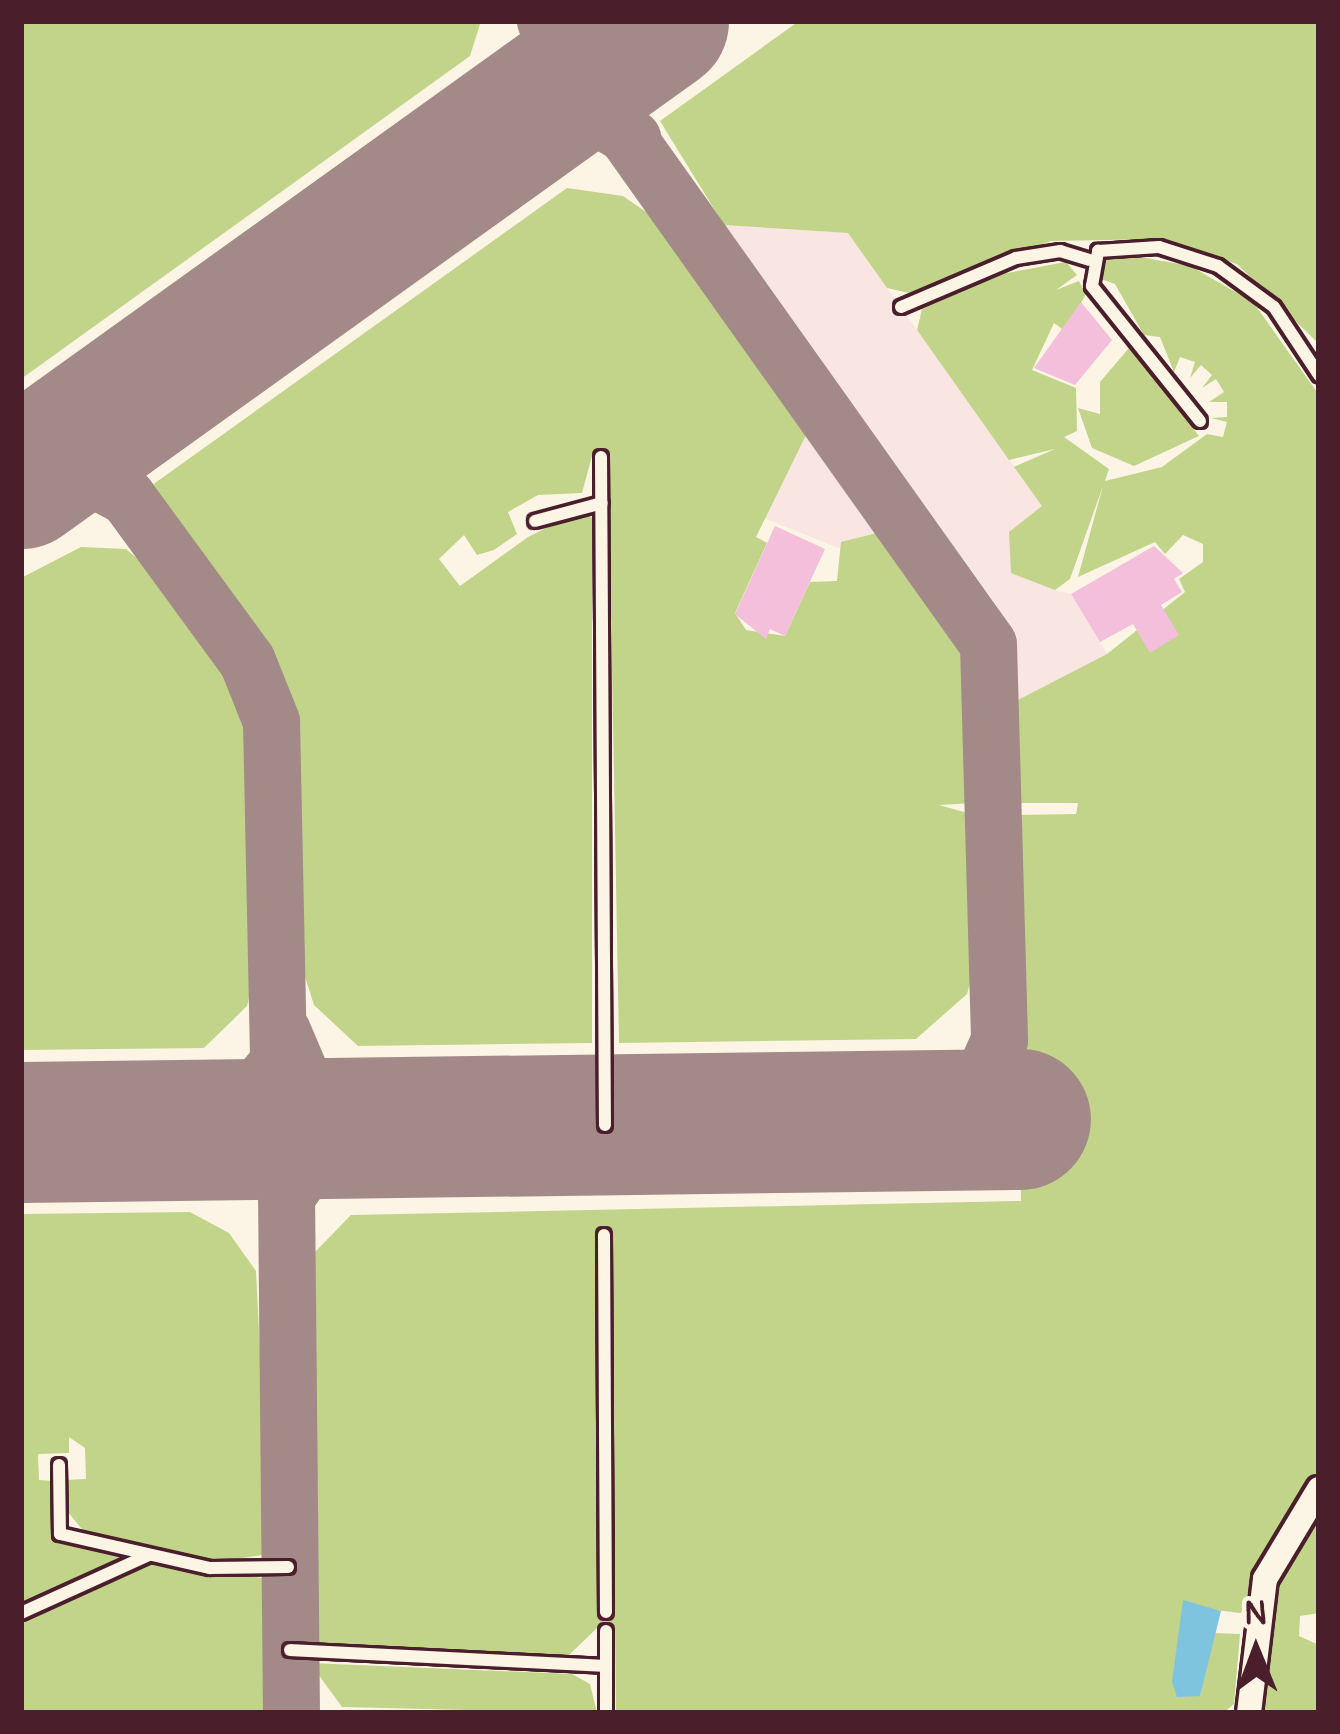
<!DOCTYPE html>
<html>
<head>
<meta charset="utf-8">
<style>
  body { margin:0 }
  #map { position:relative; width:1340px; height:1734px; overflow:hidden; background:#fcf5e5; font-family:Pangolin,sans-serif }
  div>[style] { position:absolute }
  .built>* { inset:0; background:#f9e5e2 }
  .green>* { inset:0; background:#c1d489 }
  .water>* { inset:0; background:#7ec4df }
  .taxiway>* { height:57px; margin:-28.5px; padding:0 28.5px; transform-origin:28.5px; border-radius:28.5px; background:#a38a88 }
  .runway>* { height:141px; margin:-70.5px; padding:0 70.5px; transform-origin:70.5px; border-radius:70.5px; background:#a38a88 }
  .building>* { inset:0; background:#f3bfdb }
  .roads { filter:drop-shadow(3px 0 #4a1f2b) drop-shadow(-3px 0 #4a1f2b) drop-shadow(0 3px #4a1f2b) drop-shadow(0 -3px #4a1f2b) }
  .lane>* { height:12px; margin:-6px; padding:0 6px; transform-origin:6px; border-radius:6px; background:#fcf5e5 }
  .street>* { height:24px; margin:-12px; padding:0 12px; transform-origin:12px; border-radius:12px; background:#fcf5e5 }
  span { translate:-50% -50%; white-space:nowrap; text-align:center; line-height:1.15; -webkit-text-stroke:9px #fcf5e5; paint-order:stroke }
  .frame { position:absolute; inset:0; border:24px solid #4a1f2b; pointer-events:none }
  .north { position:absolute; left:1196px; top:1590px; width:120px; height:120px; -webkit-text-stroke:9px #fcf5e5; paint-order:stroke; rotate:359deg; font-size:33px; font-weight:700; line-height:48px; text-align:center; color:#4a1f2b }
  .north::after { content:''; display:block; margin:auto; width:42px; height:54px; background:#4a1f2b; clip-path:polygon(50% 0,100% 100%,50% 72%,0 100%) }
</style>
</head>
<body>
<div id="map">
  <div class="built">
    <i style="clip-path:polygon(724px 225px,848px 233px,1043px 507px,1055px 590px,1071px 594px,1107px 654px,1012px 703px,997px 606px)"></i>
    <i style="clip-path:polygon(810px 427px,885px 531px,838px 548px,764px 518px)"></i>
  </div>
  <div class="green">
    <i style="clip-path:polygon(21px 21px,481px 21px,470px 56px,21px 379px)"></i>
    <i style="clip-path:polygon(799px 21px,1319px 21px,1319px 344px,1237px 264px,1160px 239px,1051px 241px,909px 293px,887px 288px,848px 233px,724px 225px,660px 121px)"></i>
    <i style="clip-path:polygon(567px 188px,623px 196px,662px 223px,810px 427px,756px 537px,767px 543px,735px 613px,746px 630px,785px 636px,810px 582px,837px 581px,841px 542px,885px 531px,962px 639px,973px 671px,975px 803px,939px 805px,975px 815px,977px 958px,967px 994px,916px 1039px,619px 1043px,608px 455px,592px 456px,582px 493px,538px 495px,508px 512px,517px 534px,494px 550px,477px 555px,464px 535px,439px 559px,460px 586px,528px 537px,581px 511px,592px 518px,592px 1043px,358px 1046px,314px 1005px,299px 958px,288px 705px,148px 488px)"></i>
    <i style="clip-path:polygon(evenodd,1124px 254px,1190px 266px,1253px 302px,1319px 395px,1319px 1473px,1259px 1562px,1241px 1613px,1214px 1610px,1177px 1690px,1200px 1696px,1212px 1633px,1240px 1634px,1234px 1704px,1223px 1713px,616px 1713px,615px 1626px,598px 1627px,568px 1656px,314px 1642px,302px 1301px,315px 1252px,351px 1215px,1021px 1201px,1015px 815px,1076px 814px,1078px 803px,1014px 803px,1012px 703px,1107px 654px,1185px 592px,1179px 579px,1203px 562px,1203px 544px,1183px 535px,1165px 554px,1155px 542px,1078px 577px,1103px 486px,1070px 579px,1055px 590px,1011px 573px,1009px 532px,1042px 506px,1014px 467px,1055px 449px,1009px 460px,917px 330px,922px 309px,996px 275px,1066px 262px,1077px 275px,1056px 290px,1079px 281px,1086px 294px,1065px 331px,1054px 323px,1032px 370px,1076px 388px,1077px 431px,1064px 437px,1109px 469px,1105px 481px,1162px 467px,1207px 434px,1223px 437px,1227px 422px,1211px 418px,1227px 417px,1227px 402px,1209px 402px,1224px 392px,1216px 379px,1202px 388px,1212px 375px,1201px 365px,1190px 378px,1195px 362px,1180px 357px,1174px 372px,1160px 337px,1144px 335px,1115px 284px,1101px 279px,1101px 261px,1124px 254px,613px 1229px,615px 1616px,598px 1617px,595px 1230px,613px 1229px)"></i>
    <i style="clip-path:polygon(1129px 348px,1199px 436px,1134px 466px,1092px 448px,1078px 408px,1100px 414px,1100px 382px)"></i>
    <i style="clip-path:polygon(81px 547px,126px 549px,167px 583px,235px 679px,252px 726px,259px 957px,247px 1006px,204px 1048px,21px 1050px,21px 578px)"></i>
    <i style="clip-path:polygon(190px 1212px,229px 1233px,256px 1271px,270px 1554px,214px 1562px,86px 1534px,67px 1511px,66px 1480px,86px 1479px,85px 1448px,69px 1437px,69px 1453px,38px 1454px,39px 1480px,53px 1481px,54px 1538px,130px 1557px,21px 1607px,21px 1214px)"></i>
    <i style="clip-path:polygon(1319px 1508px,1319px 1613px,1300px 1616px,1299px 1636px,1319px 1645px,1319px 1713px,1259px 1713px,1273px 1587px)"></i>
    <i style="clip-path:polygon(152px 1562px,269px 1579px,270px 1713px,21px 1713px,21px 1620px)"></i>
    <i style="clip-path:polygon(310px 1663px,572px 1674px,590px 1684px,597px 1713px,342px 1707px)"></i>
  </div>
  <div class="water">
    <i style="clip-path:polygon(1183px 1600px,1221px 1611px,1200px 1696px,1177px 1697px,1172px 1682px)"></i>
  </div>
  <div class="taxiway">
    <i style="left:545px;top:21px;width:764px;rotate:54.58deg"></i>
    <i style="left:988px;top:644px;width:396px;rotate:88.4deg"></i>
    <i style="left:999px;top:1040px;width:74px;rotate:113.8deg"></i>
    <i style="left:969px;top:1108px;width:48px;rotate:164.2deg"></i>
    <i style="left:510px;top:127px;width:82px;rotate:-9.1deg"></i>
    <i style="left:591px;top:114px;width:48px;rotate:30.3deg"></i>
    <i style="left:21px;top:482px;width:64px;rotate:-7.2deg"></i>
    <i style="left:84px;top:474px;width:49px;rotate:28.1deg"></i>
    <i style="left:127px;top:497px;width:203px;rotate:53.8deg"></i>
    <i style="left:247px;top:661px;width:65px;rotate:68.2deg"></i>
    <i style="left:271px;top:721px;width:341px;rotate:88.8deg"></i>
    <i style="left:278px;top:1062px;width:69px;rotate:129.7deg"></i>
    <i style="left:234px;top:1115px;width:52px;rotate:163.3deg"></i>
    <i style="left:282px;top:1031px;width:74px;rotate:66.9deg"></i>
    <i style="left:311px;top:1099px;width:74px;rotate:22.1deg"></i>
    <i style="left:291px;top:1713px;width:517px;rotate:-90.55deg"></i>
    <i style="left:286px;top:1196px;width:48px;rotate:-54.3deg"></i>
    <i style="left:314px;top:1157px;width:72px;rotate:-24.4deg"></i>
  </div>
  <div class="runway">
    <i style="left:21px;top:478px;width:784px;rotate:-35.66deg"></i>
    <i style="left:21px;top:1132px;width:999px;rotate:-0.75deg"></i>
  </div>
  <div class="building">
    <i style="clip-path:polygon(1081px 302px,1112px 340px,1075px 385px,1034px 368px)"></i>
    <i style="clip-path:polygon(775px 526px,825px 549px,785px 636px,770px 629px,766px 639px,735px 614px)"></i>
    <i style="clip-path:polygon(1154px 546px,1183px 573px,1174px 579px,1182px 592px,1161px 605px,1179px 635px,1150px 653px,1133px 624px,1100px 642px,1071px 594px)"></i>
  </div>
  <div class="roads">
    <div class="lane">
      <i style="left:901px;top:307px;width:125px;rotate:-23.1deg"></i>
      <i style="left:1016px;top:258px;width:45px;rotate:-9deg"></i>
      <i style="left:1060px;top:251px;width:30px;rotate:17deg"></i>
      <i style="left:1200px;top:421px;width:173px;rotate:-128.7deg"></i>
      <i style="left:1092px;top:286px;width:36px;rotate:-80deg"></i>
      <i style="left:1098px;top:251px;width:61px;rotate:-3.8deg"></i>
      <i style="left:1159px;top:247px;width:62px;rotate:17.9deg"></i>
      <i style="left:1218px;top:266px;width:69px;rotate:36.2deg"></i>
      <i style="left:1274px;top:307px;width:82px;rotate:56.5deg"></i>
      <i style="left:601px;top:457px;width:668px;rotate:89.66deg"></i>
      <i style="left:535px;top:521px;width:69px;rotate:-15deg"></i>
      <i style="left:604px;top:1235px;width:377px;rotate:89.7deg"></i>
      <i style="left:59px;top:1465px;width:69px;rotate:89.2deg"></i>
      <i style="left:60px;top:1534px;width:154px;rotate:12.8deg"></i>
      <i style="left:210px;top:1568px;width:78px;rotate:-0.7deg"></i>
      <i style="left:21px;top:1613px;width:141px;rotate:-24.4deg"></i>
      <i style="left:606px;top:1631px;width:82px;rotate:90deg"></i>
      <i style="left:290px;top:1650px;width:316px;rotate:2.9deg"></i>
    </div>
    <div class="street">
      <i style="left:1249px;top:1713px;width:135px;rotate:-83.2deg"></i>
      <i style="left:1265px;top:1579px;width:105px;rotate:-59deg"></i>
    </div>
  </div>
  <div class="frame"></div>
  <div class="north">N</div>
</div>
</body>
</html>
